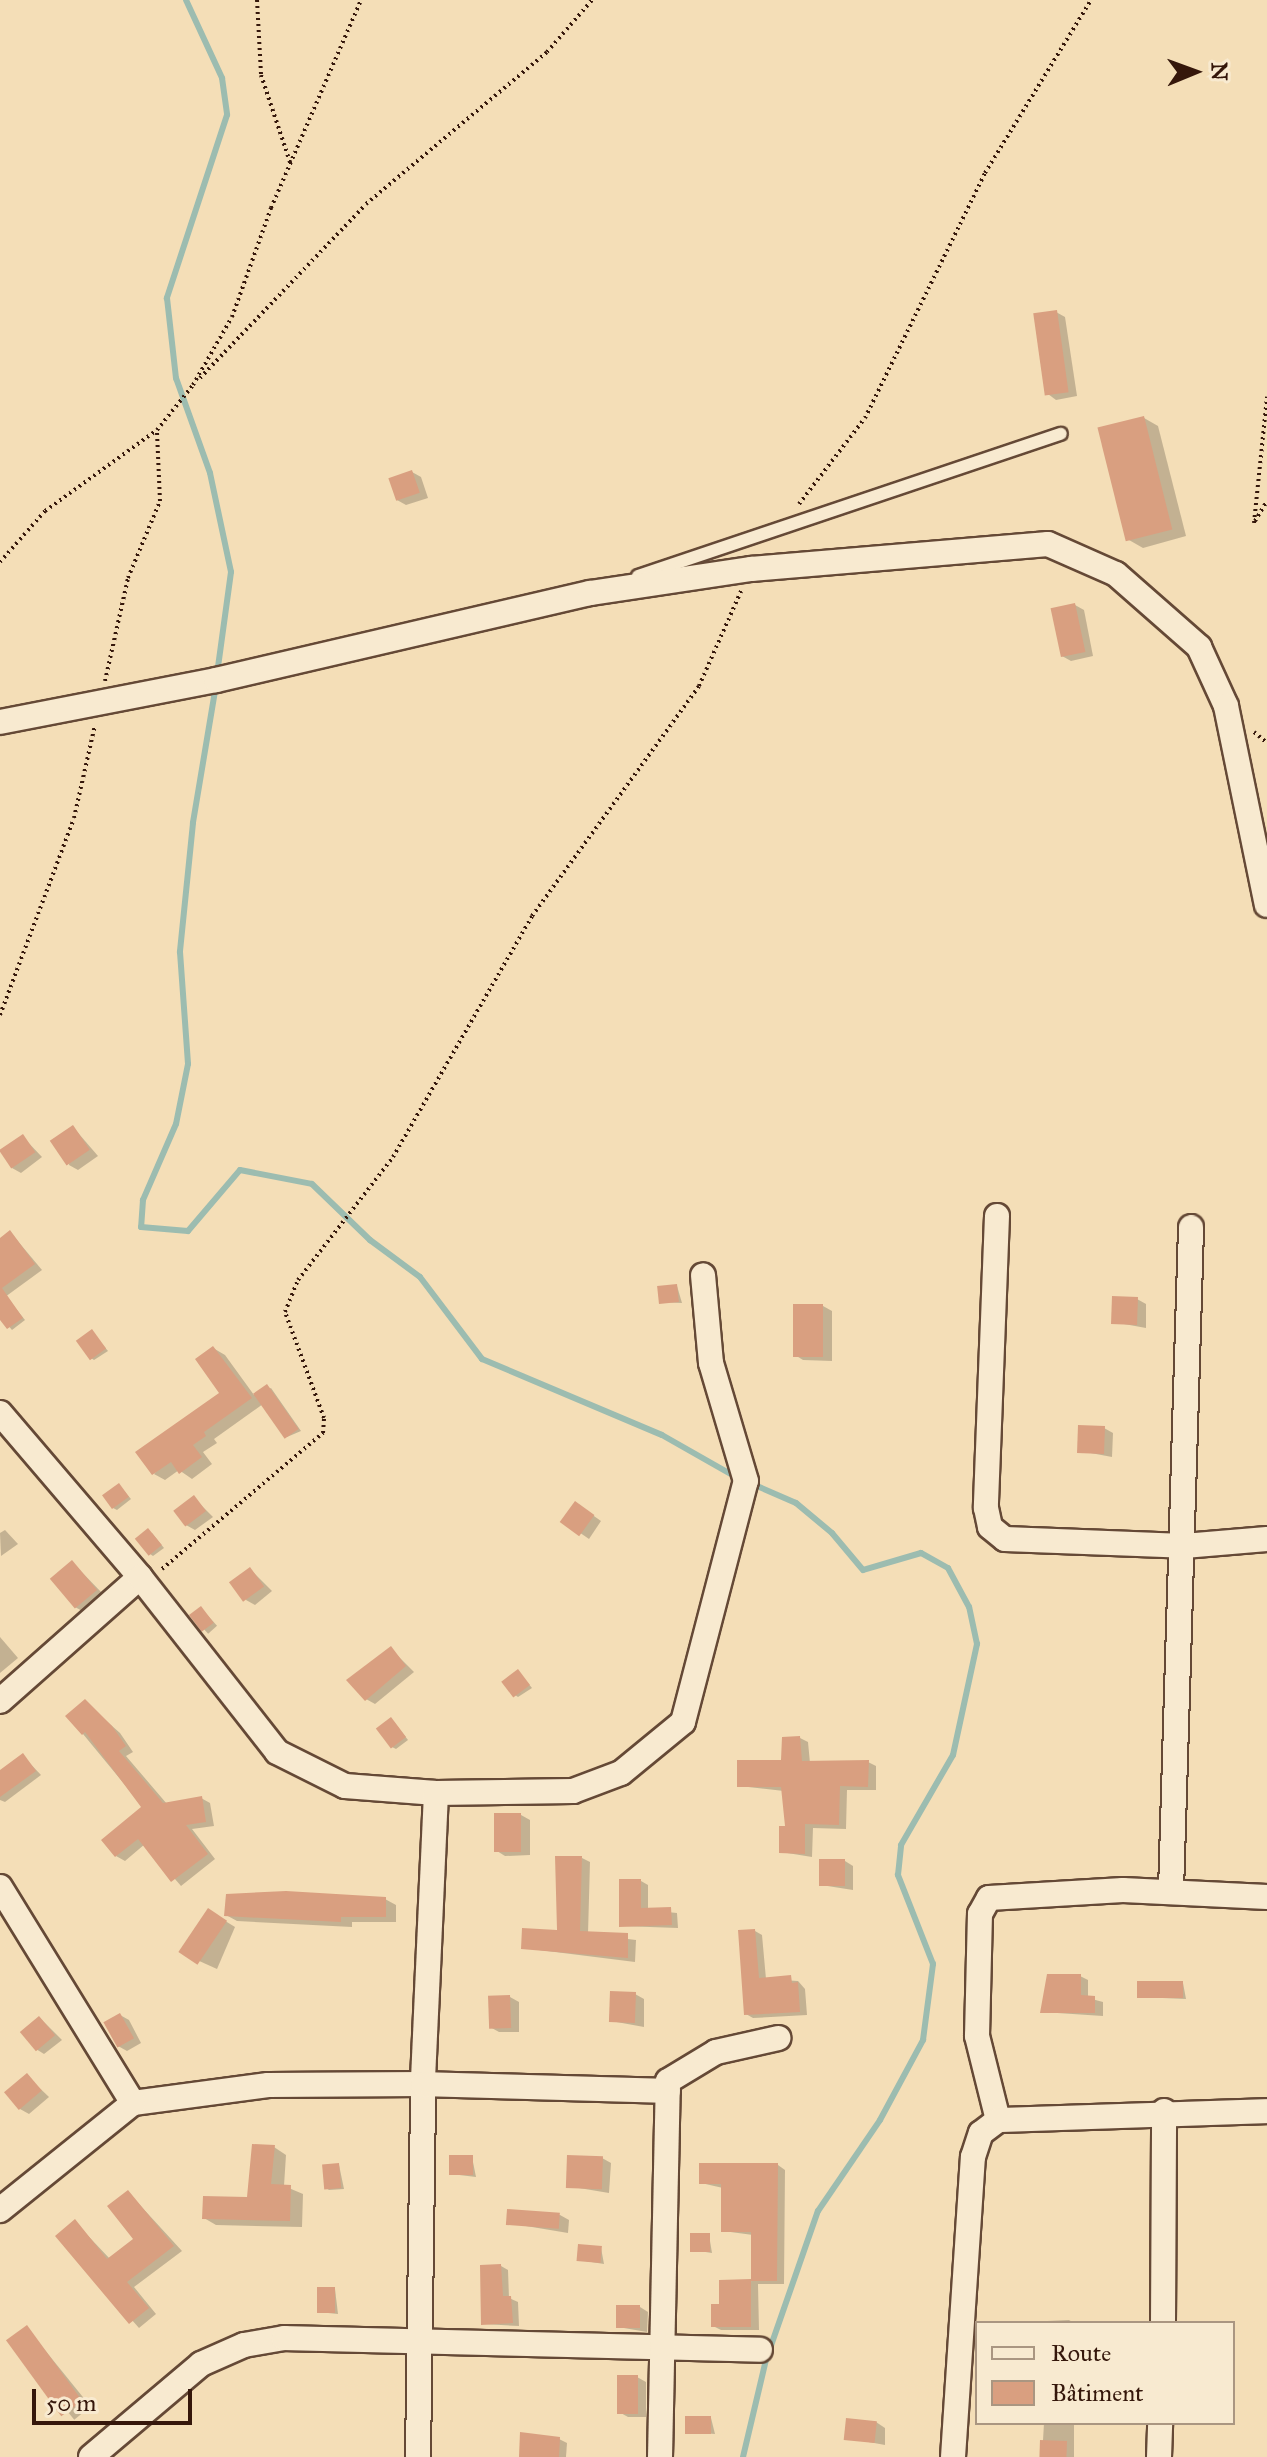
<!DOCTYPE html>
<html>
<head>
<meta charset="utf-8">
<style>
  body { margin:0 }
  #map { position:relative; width:1267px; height:2457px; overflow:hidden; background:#f4deb7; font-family:"IM FELL Great Primer",serif }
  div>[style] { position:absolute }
  .shadow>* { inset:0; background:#0003; transform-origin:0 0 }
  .stream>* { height:6px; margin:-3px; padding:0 3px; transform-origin:3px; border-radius:3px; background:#9cbcb0 }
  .building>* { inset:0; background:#d99f80; transform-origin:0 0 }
  .path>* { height:4px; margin-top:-2px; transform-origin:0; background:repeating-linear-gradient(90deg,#35170b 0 2px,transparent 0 6px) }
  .roads { filter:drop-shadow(2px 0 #654936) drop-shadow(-2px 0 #654936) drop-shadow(0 2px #654936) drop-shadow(0 -2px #654936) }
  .service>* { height:12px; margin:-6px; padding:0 6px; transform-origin:6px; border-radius:6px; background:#f8ead0 }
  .minor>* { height:24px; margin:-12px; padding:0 12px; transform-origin:12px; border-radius:12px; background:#f8ead0 }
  span { translate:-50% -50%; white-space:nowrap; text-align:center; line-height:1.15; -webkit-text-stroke:8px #f8ead0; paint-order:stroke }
  .legend { position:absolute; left:975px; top:2321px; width:260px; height:104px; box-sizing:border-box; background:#f8ead0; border:2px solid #aa9681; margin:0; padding:10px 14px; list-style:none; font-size:24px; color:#35170b }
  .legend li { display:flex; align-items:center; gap:16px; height:40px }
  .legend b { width:40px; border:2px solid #aa9681 }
  .north { position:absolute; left:1155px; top:32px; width:80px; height:80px; -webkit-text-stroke:6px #f8ead0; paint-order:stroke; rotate:89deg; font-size:22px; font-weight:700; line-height:32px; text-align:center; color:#35170b }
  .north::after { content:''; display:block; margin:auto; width:28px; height:36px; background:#35170b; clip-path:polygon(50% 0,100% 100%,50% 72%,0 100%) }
  .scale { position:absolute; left:32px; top:2389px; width:160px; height:36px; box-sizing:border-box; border:4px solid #35170b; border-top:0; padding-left:10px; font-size:24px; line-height:28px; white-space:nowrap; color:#35170b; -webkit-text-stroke:6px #f8ead0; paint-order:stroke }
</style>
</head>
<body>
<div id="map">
  <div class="shadow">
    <i style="clip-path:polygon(1056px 312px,1065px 317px,1077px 396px,1056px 400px,1048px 394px)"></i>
    <i style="clip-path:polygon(1144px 418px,1158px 426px,1186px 536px,1143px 548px,1129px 540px)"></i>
    <i style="clip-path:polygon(412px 472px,421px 477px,428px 498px,406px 505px,397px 500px)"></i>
    <i style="clip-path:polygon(1075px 605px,1084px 610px,1093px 656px,1071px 661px,1062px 656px)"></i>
    <i style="clip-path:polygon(73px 1127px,98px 1156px,78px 1170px,69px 1165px)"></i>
    <i style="clip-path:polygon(23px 1137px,42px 1157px,21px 1173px,12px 1168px)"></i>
    <i style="clip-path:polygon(11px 1233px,42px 1270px,5px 1297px,0 1294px,0 1240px)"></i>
    <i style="clip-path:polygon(677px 1286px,682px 1303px,661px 1302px)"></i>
    <i style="clip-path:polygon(1137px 1299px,1146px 1304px,1146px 1328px,1113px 1322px)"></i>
    <i style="clip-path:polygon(9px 1300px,25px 1320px,12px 1330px,0 1316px,0 1306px)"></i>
    <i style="clip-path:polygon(823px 1306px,832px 1311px,832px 1361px,803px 1360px,795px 1355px)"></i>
    <i style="clip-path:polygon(92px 1332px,108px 1351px,94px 1360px,91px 1358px)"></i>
    <i style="clip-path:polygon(213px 1348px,225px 1355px,254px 1395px,271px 1388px,301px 1431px,287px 1437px,263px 1404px,214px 1439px,217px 1443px,203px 1452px,212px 1464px,192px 1479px,179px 1470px,165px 1480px,154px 1474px,222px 1394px)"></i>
    <i style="clip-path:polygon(1104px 1428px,1113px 1433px,1112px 1457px,1080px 1451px)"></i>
    <i style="clip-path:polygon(119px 1485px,131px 1499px,117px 1510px,113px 1508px)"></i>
    <i style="clip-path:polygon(194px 1498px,213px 1517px,195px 1530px,186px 1525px)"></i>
    <i style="clip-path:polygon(584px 1509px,601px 1521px,589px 1539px,563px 1521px)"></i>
    <i style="clip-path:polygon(5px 1530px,18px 1544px,1px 1556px,0 1533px)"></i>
    <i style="clip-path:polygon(152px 1533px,164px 1548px,153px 1556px,150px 1554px)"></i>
    <i style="clip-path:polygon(72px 1562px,104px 1595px,84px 1612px,75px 1607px)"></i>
    <i style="clip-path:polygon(250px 1569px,272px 1591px,255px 1605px,246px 1600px)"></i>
    <i style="left:201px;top:1608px;width:24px;height:12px;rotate:48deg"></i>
    <i style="clip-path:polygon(0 1637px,18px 1658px,0 1673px)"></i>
    <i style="clip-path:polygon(391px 1649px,414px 1672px,375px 1704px,366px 1699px)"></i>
    <i style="clip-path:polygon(518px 1671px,532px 1688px,518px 1697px,515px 1695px)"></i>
    <i style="clip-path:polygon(85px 1702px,120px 1733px,133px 1752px,126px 1756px,167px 1804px,201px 1798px,210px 1803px,214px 1826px,192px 1829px,215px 1859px,181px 1886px,145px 1844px,125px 1861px,116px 1856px,144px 1808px,83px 1734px)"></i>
    <i style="clip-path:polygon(394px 1722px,408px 1740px,396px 1749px,392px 1747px)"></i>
    <i style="clip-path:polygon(800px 1738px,808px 1742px,810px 1763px,868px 1762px,876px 1766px,876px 1790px,847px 1790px,846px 1829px,813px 1828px,812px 1857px,781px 1852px,787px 1828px,784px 1791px,739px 1786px,783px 1762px)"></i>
    <i style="clip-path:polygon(23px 1756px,41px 1775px,5px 1802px,0 1800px,0 1773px)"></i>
    <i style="clip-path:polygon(521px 1815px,530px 1820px,530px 1855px,505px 1856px,497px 1851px)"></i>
    <i style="clip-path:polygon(582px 1858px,590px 1862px,588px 1934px,636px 1940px,635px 1962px,523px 1948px,559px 1932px)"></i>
    <i style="clip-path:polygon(845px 1861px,853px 1866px,853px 1890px,821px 1885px)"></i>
    <i style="clip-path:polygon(641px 1881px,648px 1885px,648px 1910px,677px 1913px,678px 1928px,621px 1926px)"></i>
    <i style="clip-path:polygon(385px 1899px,396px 1905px,396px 1922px,352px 1922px,352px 1927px,237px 1921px,226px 1915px)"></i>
    <i style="clip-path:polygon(209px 1911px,235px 1927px,217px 1969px,197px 1960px)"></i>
    <i style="clip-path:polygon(755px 1931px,762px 1935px,766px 1979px,798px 1981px,805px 1989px,807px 2015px,753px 2018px,746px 2014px)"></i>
    <i style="clip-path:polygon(1080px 1976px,1088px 1980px,1088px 1998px,1103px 2002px,1103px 2016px,1042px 2012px)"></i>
    <i style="clip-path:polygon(1183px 1983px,1186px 1999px,1139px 1997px)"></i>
    <i style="clip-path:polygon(635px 1994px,644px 1999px,644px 2027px,611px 2021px)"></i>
    <i style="clip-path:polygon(510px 1997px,519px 2002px,519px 2032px,499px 2032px,490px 2027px)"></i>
    <i style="clip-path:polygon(120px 2015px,129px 2020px,141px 2043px,127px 2051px,118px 2046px)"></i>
    <i style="clip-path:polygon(40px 2018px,62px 2040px,44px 2054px,36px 2049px)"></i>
    <i style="clip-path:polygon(27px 2076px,49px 2097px,29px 2114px,20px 2109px)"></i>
    <i style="clip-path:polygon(274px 2147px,286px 2155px,284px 2186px,303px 2194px,302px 2227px,216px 2225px,204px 2218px,249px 2200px)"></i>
    <i style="clip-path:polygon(472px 2157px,476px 2177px,451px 2174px)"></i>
    <i style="clip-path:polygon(602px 2158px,611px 2163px,609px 2193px,567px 2186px)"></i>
    <i style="clip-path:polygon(339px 2165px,344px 2189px,329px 2190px,326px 2188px)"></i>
    <i style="clip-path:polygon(778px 2165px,785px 2170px,784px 2284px,758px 2284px,759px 2330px,721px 2330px,713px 2326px,721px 2306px,721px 2282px,753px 2281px,753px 2235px,723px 2231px,723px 2188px,701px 2183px)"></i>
    <i style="clip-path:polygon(128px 2192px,182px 2251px,134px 2287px,156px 2314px,139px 2328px,58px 2236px,75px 2222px,110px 2259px,135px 2239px)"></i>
    <i style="clip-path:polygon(560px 2215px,569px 2220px,568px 2233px,508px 2223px)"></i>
    <i style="clip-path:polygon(709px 2235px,712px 2253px,692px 2250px)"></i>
    <i style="clip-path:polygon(601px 2248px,604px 2264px,579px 2260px)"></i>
    <i style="clip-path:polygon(501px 2266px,508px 2270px,509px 2298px,518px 2302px,519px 2326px,483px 2324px)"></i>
    <i style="clip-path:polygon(335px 2289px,338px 2314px,318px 2312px)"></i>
    <i style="clip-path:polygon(640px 2307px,648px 2312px,647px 2332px,618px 2327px)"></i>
    <i style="clip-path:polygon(1069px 2320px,1074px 2323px,1047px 2323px,1047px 2321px)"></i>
    <i style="left:27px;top:2328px;width:101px;height:21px;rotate:51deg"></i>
    <i style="clip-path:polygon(637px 2377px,646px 2382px,646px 2417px,628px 2417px,619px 2412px)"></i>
    <i style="clip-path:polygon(711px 2418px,715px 2434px,688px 2432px)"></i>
    <i style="clip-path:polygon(876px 2422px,885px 2428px,885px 2445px,847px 2438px)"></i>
    <i style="clip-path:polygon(1044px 2423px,1104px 2423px,1074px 2423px,1074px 2457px,1042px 2457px)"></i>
    <i style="clip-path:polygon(559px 2439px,567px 2443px,566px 2457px,521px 2457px)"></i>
  </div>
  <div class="stream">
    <i style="left:186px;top:0;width:86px;rotate:65.2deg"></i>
    <i style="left:222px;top:78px;width:37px;rotate:82deg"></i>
    <i style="left:227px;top:115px;width:193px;rotate:108.2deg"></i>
    <i style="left:167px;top:298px;width:81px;rotate:83.6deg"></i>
    <i style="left:176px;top:378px;width:101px;rotate:70.3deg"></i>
    <i style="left:210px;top:473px;width:101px;rotate:78deg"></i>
    <i style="left:231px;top:572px;width:103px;rotate:97.8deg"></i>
    <i style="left:216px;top:685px;width:140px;rotate:99.5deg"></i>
    <i style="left:193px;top:823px;width:130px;rotate:95.8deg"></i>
    <i style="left:180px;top:952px;width:112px;rotate:85.9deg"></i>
    <i style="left:188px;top:1064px;width:61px;rotate:101.3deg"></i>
    <i style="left:176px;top:1124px;width:83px;rotate:113.5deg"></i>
    <i style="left:143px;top:1200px;width:27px;rotate:94deg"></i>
    <i style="left:141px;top:1227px;width:47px;rotate:4.9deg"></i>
    <i style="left:188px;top:1231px;width:80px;rotate:-49.6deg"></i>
    <i style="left:240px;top:1170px;width:73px;rotate:11deg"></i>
    <i style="left:312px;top:1184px;width:81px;rotate:44deg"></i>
    <i style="left:370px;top:1240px;width:62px;rotate:36.5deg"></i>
    <i style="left:420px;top:1277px;width:103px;rotate:52.9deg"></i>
    <i style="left:482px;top:1359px;width:195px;rotate:22.9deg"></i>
    <i style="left:662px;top:1435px;width:85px;rotate:29.6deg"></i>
    <i style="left:743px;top:2457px;width:100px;rotate:-76.7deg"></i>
    <i style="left:766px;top:2360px;width:158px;rotate:-70.8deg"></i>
    <i style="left:818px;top:2211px;width:110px;rotate:-55.7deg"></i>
    <i style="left:880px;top:2120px;width:91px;rotate:-61.7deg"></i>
    <i style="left:923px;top:2040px;width:77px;rotate:-82.5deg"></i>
    <i style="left:933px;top:1964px;width:96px;rotate:-111.5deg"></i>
    <i style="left:898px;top:1875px;width:30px;rotate:-84deg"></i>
    <i style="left:901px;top:1845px;width:104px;rotate:-60deg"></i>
    <i style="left:953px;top:1755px;width:114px;rotate:-77.8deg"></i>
    <i style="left:977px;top:1644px;width:38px;rotate:-102deg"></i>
    <i style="left:969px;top:1607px;width:44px;rotate:-118.3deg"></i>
    <i style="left:948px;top:1568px;width:31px;rotate:-151deg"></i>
    <i style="left:921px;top:1553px;width:60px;rotate:163.7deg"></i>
    <i style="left:863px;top:1570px;width:48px;rotate:-130deg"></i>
    <i style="left:832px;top:1533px;width:47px;rotate:-140.2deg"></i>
    <i style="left:796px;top:1503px;width:50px;rotate:-156.5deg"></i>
  </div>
  <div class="building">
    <i style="left:1057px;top:310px;width:83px;height:24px;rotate:82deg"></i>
    <i style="left:1144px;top:416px;width:117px;height:48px;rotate:76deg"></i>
    <i style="left:412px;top:470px;width:24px;height:25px;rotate:71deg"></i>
    <i style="left:1075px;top:603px;width:50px;height:25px;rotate:78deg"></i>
    <i style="left:73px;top:1125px;width:30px;height:28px;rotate:56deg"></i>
    <i style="left:23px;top:1134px;width:22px;height:29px;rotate:56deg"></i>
    <i style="clip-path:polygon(10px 1230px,35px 1264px,2px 1288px,23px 1318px,7px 1329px,0 1320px,0 1238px)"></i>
    <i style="left:677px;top:1284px;width:18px;height:20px;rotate:84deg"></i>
    <i style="left:1112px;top:1296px;width:26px;height:28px;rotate:2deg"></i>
    <i style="left:793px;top:1304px;width:30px;height:53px"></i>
    <i style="left:92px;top:1329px;width:24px;height:20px;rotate:54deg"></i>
    <i style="clip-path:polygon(213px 1346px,252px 1398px,204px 1432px,206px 1436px,193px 1445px,202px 1457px,179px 1474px,171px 1462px,152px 1475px,135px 1452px,219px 1393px,195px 1359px)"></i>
    <i style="left:267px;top:1384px;width:55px;height:17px;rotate:55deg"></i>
    <i style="left:1078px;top:1425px;width:27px;height:28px;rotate:2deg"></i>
    <i style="left:119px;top:1483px;width:17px;height:21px;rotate:54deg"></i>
    <i style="left:194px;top:1495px;width:20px;height:26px;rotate:53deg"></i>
    <i style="left:575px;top:1501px;width:24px;height:26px;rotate:36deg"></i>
    <i style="left:148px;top:1528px;width:22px;height:17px;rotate:51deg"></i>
    <i style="left:72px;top:1560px;width:39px;height:29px;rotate:50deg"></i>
    <i style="left:250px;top:1567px;width:24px;height:26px;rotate:54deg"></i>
    <i style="left:201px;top:1606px;width:21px;height:15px;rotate:53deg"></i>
    <i style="clip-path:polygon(391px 1646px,406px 1666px,365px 1701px,346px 1680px)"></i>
    <i style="left:518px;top:1669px;width:20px;height:21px;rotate:53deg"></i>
    <i style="clip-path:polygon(85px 1699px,112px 1726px,126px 1746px,119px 1751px,163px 1803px,202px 1796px,206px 1822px,186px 1825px,208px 1854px,171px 1882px,138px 1839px,115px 1857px,101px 1840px,141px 1807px,85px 1732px,82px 1735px,65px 1716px)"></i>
    <i style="left:391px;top:1717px;width:25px;height:19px;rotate:53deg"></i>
    <i style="clip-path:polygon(800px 1736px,802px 1761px,869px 1760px,868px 1787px,840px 1786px,839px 1825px,805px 1824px,805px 1854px,779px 1853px,779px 1826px,785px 1826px,781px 1787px,737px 1787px,737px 1760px,781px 1760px,782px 1737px)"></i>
    <i style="clip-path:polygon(23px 1753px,36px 1771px,0 1797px,0 1770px)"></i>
    <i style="left:494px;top:1813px;width:27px;height:39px"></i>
    <i style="clip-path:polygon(555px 1856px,582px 1856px,580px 1931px,628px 1933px,628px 1958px,521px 1949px,522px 1928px,557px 1930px)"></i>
    <i style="left:819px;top:1859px;width:26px;height:27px"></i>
    <i style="clip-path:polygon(619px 1879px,641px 1879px,641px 1908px,671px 1907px,672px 1925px,619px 1927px)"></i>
    <i style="clip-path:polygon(286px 1891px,386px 1897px,386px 1917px,341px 1917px,341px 1922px,224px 1916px,226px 1894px)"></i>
    <i style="left:208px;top:1908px;width:23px;height:53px;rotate:34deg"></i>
    <i style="clip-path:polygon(755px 1929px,759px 1978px,791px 1975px,792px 1983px,798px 1982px,800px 2012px,744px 2015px,738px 1930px)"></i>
    <i style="clip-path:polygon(1047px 1974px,1081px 1974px,1081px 1995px,1095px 1996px,1095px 2013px,1040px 2013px)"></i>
    <i style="left:1137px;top:1981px;width:46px;height:17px"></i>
    <i style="left:610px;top:1991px;width:26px;height:31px;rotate:2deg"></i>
    <i style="left:510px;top:1995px;width:33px;height:22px;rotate:88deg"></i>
    <i style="left:120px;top:2013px;width:29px;height:19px;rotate:61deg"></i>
    <i style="left:39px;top:2016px;width:25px;height:25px;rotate:50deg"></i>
    <i style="left:27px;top:2073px;width:23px;height:30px;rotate:50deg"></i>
    <i style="clip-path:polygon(252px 2144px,275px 2145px,271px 2184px,291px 2185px,290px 2221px,202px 2219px,203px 2196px,247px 2197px)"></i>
    <i style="left:449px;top:2155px;width:24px;height:20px"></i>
    <i style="left:567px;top:2155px;width:36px;height:33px;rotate:2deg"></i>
    <i style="left:339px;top:2163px;width:25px;height:17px;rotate:85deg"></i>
    <i style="clip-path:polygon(699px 2163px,778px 2163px,777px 2281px,751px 2281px,751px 2327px,711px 2327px,711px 2304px,719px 2304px,719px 2280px,751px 2279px,751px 2232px,721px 2232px,721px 2184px,699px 2184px)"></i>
    <i style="clip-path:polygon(128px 2190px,174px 2246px,127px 2282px,149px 2308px,129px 2324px,55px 2236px,75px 2219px,107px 2259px,133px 2239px,107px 2206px)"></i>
    <i style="left:507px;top:2209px;width:53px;height:16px;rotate:4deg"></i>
    <i style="left:690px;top:2233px;width:20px;height:19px"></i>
    <i style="left:578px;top:2244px;width:24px;height:17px;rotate:5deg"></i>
    <i style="clip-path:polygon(501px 2264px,503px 2296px,511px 2296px,513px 2323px,481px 2325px,480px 2265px)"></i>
    <i style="left:317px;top:2287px;width:18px;height:26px"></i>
    <i style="left:616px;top:2305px;width:24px;height:23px"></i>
    <i style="left:27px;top:2325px;width:94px;height:26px;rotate:54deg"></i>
    <i style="left:617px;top:2375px;width:21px;height:39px"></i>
    <i style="left:685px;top:2416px;width:26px;height:18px"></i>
    <i style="left:846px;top:2418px;width:31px;height:22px;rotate:6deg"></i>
    <i style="clip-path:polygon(520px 2432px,560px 2437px,559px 2457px,519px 2457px)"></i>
    <i style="left:1040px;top:2440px;width:27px;height:17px;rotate:2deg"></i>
  </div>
  <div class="path">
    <i style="left:257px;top:0;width:75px;rotate:86.9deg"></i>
    <i style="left:261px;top:75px;width:95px;rotate:71.6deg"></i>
    <i style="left:200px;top:378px;width:240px;rotate:-46.3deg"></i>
    <i style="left:366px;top:204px;width:236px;rotate:-40deg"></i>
    <i style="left:547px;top:52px;width:69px;rotate:-49.1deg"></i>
    <i style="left:799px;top:504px;width:108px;rotate:-52.5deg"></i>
    <i style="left:865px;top:418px;width:273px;rotate:-63.9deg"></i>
    <i style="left:985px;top:173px;width:203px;rotate:-58.5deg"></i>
    <i style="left:1255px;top:521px;width:23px;rotate:-59deg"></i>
    <i style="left:1254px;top:523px;width:127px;rotate:-84.1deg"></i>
    <i style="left:0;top:562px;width:68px;rotate:-48.6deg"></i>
    <i style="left:45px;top:511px;width:138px;rotate:-35.9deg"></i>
    <i style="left:157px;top:430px;width:58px;rotate:-51.3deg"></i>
    <i style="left:193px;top:385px;width:78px;rotate:-60.2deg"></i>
    <i style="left:232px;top:317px;width:116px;rotate:-70.3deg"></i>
    <i style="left:271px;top:208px;width:227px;rotate:-66.6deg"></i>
    <i style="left:105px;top:681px;width:106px;rotate:-77.4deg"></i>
    <i style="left:128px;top:578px;width:83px;rotate:-67.4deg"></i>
    <i style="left:160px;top:501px;width:70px;rotate:-92.5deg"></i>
    <i style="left:1254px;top:732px;width:17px;rotate:40deg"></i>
    <i style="left:0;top:1015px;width:210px;rotate:-69.4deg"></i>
    <i style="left:74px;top:818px;width:95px;rotate:-77.3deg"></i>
    <i style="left:162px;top:1569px;width:211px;rotate:-40.2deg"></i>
    <i style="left:323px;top:1433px;width:15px;rotate:-86deg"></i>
    <i style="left:324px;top:1418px;width:113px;rotate:-110.2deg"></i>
    <i style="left:285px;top:1312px;width:35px;rotate:-68deg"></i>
    <i style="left:298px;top:1280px;width:155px;rotate:-52.3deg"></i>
    <i style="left:393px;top:1157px;width:278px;rotate:-60deg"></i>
    <i style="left:532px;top:916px;width:284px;rotate:-54deg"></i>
    <i style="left:699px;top:686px;width:104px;rotate:-66.1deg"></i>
  </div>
  <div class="roads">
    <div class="service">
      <i style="left:638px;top:576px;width:446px;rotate:-18.6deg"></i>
    </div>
    <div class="minor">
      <i style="left:0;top:722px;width:220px;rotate:-11deg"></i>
      <i style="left:216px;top:680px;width:384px;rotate:-13.1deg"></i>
      <i style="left:590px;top:593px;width:163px;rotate:-8.5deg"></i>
      <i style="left:751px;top:569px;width:298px;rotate:-4.8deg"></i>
      <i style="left:1048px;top:544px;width:74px;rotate:23.8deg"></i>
      <i style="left:1116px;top:574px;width:111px;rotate:41.3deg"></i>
      <i style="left:1199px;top:647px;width:65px;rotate:65.4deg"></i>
      <i style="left:1226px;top:706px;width:203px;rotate:78.4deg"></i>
      <i style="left:997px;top:1216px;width:292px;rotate:92.2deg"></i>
      <i style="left:986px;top:1508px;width:19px;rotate:78deg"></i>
      <i style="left:990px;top:1527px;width:19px;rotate:39deg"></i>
      <i style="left:1005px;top:1539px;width:179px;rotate:2.2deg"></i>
      <i style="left:1184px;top:1546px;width:83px;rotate:-4.8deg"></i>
      <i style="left:0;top:1413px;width:216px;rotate:49.5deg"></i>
      <i style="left:0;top:1701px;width:187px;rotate:-41.5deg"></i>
      <i style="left:140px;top:1577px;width:222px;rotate:51.9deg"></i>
      <i style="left:277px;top:1752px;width:76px;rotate:26.6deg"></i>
      <i style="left:345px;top:1786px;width:91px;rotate:4.4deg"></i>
      <i style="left:436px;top:1793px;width:291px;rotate:92.6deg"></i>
      <i style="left:423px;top:2084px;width:155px;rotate:179.6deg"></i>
      <i style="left:268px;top:2085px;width:136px;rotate:172.4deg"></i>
      <i style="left:133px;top:2103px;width:171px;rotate:141.2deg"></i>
      <i style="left:436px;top:1793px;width:137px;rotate:-0.8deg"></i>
      <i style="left:573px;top:1791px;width:51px;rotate:-20.6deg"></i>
      <i style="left:621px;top:1773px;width:80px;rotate:-39.4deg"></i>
      <i style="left:683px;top:1722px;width:249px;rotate:-75.4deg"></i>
      <i style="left:746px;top:1481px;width:123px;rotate:-106.5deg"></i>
      <i style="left:711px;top:1363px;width:88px;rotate:-95.2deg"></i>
      <i style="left:0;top:1887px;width:254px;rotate:58.4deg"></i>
      <i style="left:1171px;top:1891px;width:664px;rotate:-88.27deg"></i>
      <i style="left:998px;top:2120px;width:87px;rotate:-104deg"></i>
      <i style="left:977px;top:2036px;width:122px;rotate:-88.6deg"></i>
      <i style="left:980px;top:1914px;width:18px;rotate:-61deg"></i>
      <i style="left:989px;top:1898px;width:134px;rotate:-3.4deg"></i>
      <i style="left:1123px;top:1890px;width:144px;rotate:2.8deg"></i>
      <i style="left:1163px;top:2323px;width:212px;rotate:-89.7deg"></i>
      <i style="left:91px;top:2457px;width:144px;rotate:-40.2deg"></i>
      <i style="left:201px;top:2364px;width:47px;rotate:-23.8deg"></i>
      <i style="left:244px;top:2345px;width:41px;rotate:-9.9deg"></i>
      <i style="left:284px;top:2338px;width:476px;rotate:1.4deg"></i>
      <i style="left:418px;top:2457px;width:373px;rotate:-89.2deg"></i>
      <i style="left:423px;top:2084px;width:245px;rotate:1.6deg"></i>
      <i style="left:660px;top:2457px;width:376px;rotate:-88.8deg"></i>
      <i style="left:668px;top:2081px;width:56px;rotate:-31.1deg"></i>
      <i style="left:716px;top:2052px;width:64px;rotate:-12.7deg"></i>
      <i style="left:953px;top:2457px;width:301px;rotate:-86.2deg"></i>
      <i style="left:973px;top:2157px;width:25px;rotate:-72deg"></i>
      <i style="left:981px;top:2133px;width:21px;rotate:-37deg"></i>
      <i style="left:998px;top:2120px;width:269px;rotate:-1.9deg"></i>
      <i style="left:1159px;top:2457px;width:34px;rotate:-88deg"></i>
    </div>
  </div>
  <ul class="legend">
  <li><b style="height:10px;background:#f8ead0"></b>Route</li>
  <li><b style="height:22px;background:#d99f80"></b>Bâtiment</li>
  </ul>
  <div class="north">N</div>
  <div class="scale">50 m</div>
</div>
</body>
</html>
